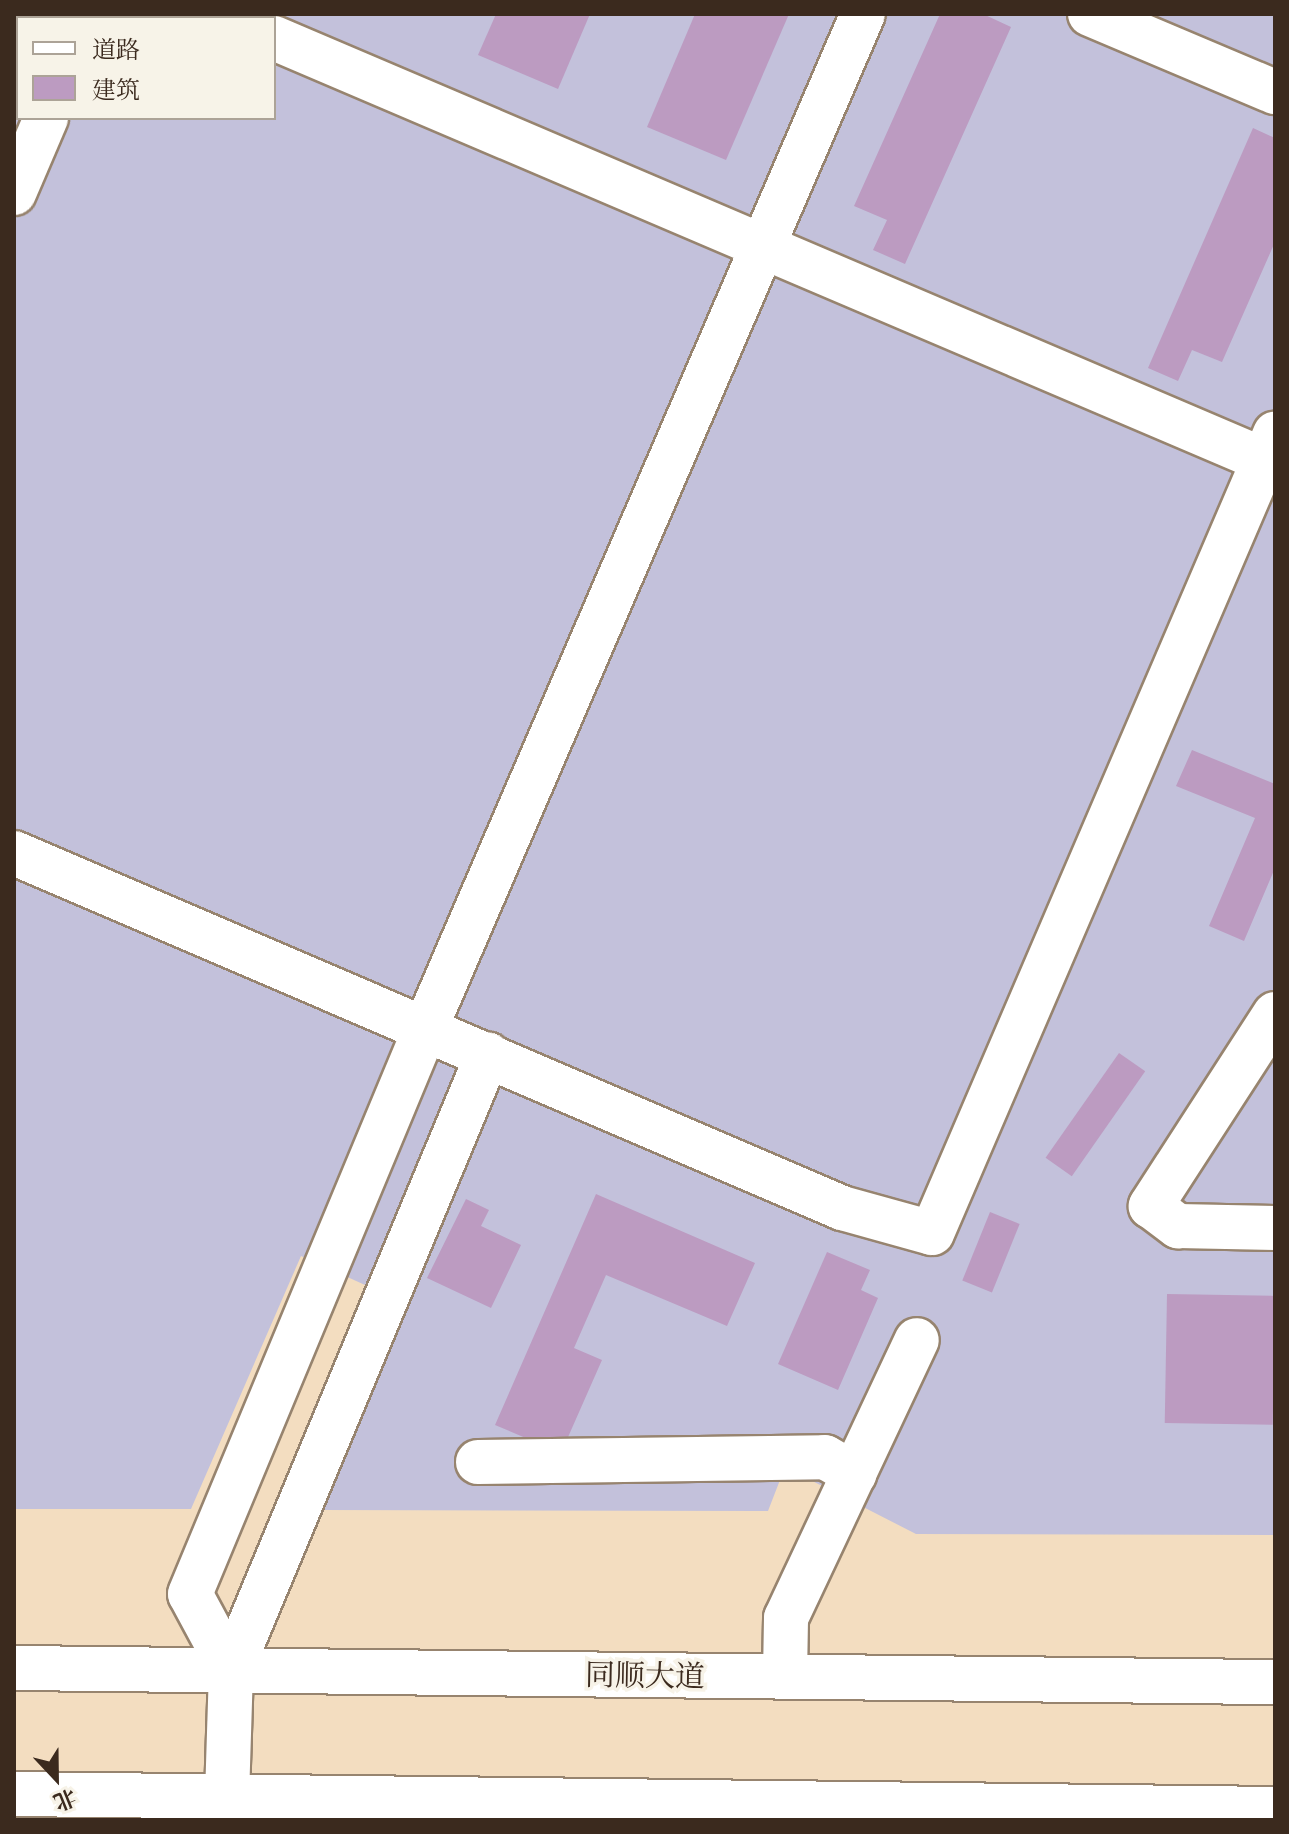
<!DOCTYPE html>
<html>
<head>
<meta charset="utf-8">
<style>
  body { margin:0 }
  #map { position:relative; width:1289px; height:1834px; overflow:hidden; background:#f3ddc0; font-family:"Gentium Book Plus","Noto Serif SC",serif }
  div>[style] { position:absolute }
  .industrial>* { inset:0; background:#c3c1db }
  .building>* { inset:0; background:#bc9bc1; transform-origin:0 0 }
  .roads { filter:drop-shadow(2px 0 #97846f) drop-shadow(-2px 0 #97846f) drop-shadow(0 2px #97846f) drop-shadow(0 -2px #97846f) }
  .minor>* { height:44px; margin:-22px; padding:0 22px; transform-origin:22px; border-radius:22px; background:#fff }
  .major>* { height:44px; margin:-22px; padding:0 22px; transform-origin:22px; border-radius:22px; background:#fff }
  span { translate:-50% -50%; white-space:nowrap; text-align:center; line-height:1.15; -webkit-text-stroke:7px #f7f3e8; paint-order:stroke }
  .street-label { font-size:30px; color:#3b2a1e }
  .frame { position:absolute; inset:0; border:16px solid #3b2a1e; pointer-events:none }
  .legend { position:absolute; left:16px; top:16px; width:260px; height:104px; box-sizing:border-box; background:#f7f3e8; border:2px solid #aca397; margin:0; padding:10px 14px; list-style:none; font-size:24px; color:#3b2a1e }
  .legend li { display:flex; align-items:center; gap:16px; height:40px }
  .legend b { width:40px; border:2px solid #aca397 }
  .north { position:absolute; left:16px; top:1738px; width:80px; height:80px; -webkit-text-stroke:6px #f7f3e8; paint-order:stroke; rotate:158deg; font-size:22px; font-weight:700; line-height:32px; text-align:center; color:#3b2a1e }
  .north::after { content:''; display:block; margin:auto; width:28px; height:36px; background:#3b2a1e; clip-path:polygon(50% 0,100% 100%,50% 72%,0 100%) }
</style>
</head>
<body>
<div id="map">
  <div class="industrial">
    <i style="clip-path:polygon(evenodd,14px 14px,1275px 14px,1275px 1535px,916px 1534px,785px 1467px,768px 1511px,322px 1510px,407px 1304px,301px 1256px,191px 1509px,14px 1509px,14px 14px,18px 18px,274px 18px,274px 118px,18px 118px,18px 18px)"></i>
  </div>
  <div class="building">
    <i style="clip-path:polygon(496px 14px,590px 14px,558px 89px,478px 55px)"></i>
    <i style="clip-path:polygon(695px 14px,789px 14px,726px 160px,647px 127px)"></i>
    <i style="clip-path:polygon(940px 14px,983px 14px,1011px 27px,905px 264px,873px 250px,887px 220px,854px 206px)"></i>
    <i style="clip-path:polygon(1253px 128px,1275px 138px,1275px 242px,1222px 362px,1192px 350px,1178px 381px,1148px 368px)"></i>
    <i style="clip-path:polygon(1192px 750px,1275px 784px,1275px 868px,1244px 941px,1209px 926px,1255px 818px,1176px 786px)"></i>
    <i style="left:1119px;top:1053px;width:32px;height:128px;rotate:35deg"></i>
    <i style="clip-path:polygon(596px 1194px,755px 1263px,727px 1326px,606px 1275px,574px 1348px,602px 1360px,561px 1453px,495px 1425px)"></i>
    <i style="clip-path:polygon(466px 1199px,489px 1210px,481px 1226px,521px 1245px,491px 1308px,427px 1278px)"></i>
    <i style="left:990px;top:1212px;width:32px;height:74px;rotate:22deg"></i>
    <i style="clip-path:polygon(827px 1252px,870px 1270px,861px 1290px,878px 1298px,838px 1390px,778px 1364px)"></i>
    <i style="left:1167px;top:1294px;width:108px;height:129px;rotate:1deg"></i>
  </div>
  <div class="roads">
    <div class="minor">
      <i style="left:219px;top:14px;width:10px;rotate:24deg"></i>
      <i style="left:1090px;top:14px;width:201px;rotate:22.9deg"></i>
      <i style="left:88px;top:18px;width:4px;rotate:-63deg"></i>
      <i style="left:274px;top:38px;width:1076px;rotate:23.09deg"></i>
      <i style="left:14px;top:193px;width:82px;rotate:-66.9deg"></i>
      <i style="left:14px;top:853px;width:901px;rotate:23.21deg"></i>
      <i style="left:842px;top:1208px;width:93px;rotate:15.5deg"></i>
      <i style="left:932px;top:1233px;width:870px;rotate:-66.77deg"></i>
      <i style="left:1275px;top:1014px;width:229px;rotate:122.9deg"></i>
      <i style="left:1151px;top:1206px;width:34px;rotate:37deg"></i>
      <i style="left:1178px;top:1226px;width:97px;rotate:1.2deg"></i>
      <i style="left:478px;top:1462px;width:347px;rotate:-0.8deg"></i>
      <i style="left:825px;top:1457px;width:34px;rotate:30deg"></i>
      <i style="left:231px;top:1670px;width:86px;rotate:-118.3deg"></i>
      <i style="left:190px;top:1594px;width:614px;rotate:-67.4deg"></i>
      <i style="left:426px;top:1027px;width:1103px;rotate:-66.67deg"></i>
      <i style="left:785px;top:1676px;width:58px;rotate:-89deg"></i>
      <i style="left:786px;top:1618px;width:307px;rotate:-64.8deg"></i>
      <i style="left:227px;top:1797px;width:127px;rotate:-88.2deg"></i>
      <i style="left:231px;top:1670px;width:667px;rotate:-67.35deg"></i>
    </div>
    <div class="major">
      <i style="left:14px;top:1668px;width:1261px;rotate:0.64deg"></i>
      <i style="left:14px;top:1794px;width:1261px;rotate:0.68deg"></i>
    </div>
  </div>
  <div class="street-label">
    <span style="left:645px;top:1675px;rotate:1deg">同顺大道</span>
  </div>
  <div class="frame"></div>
  <ul class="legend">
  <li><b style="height:10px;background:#fff"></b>道路</li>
  <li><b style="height:22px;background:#bc9bc1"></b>建筑</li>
  </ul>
  <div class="north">北</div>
</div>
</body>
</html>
